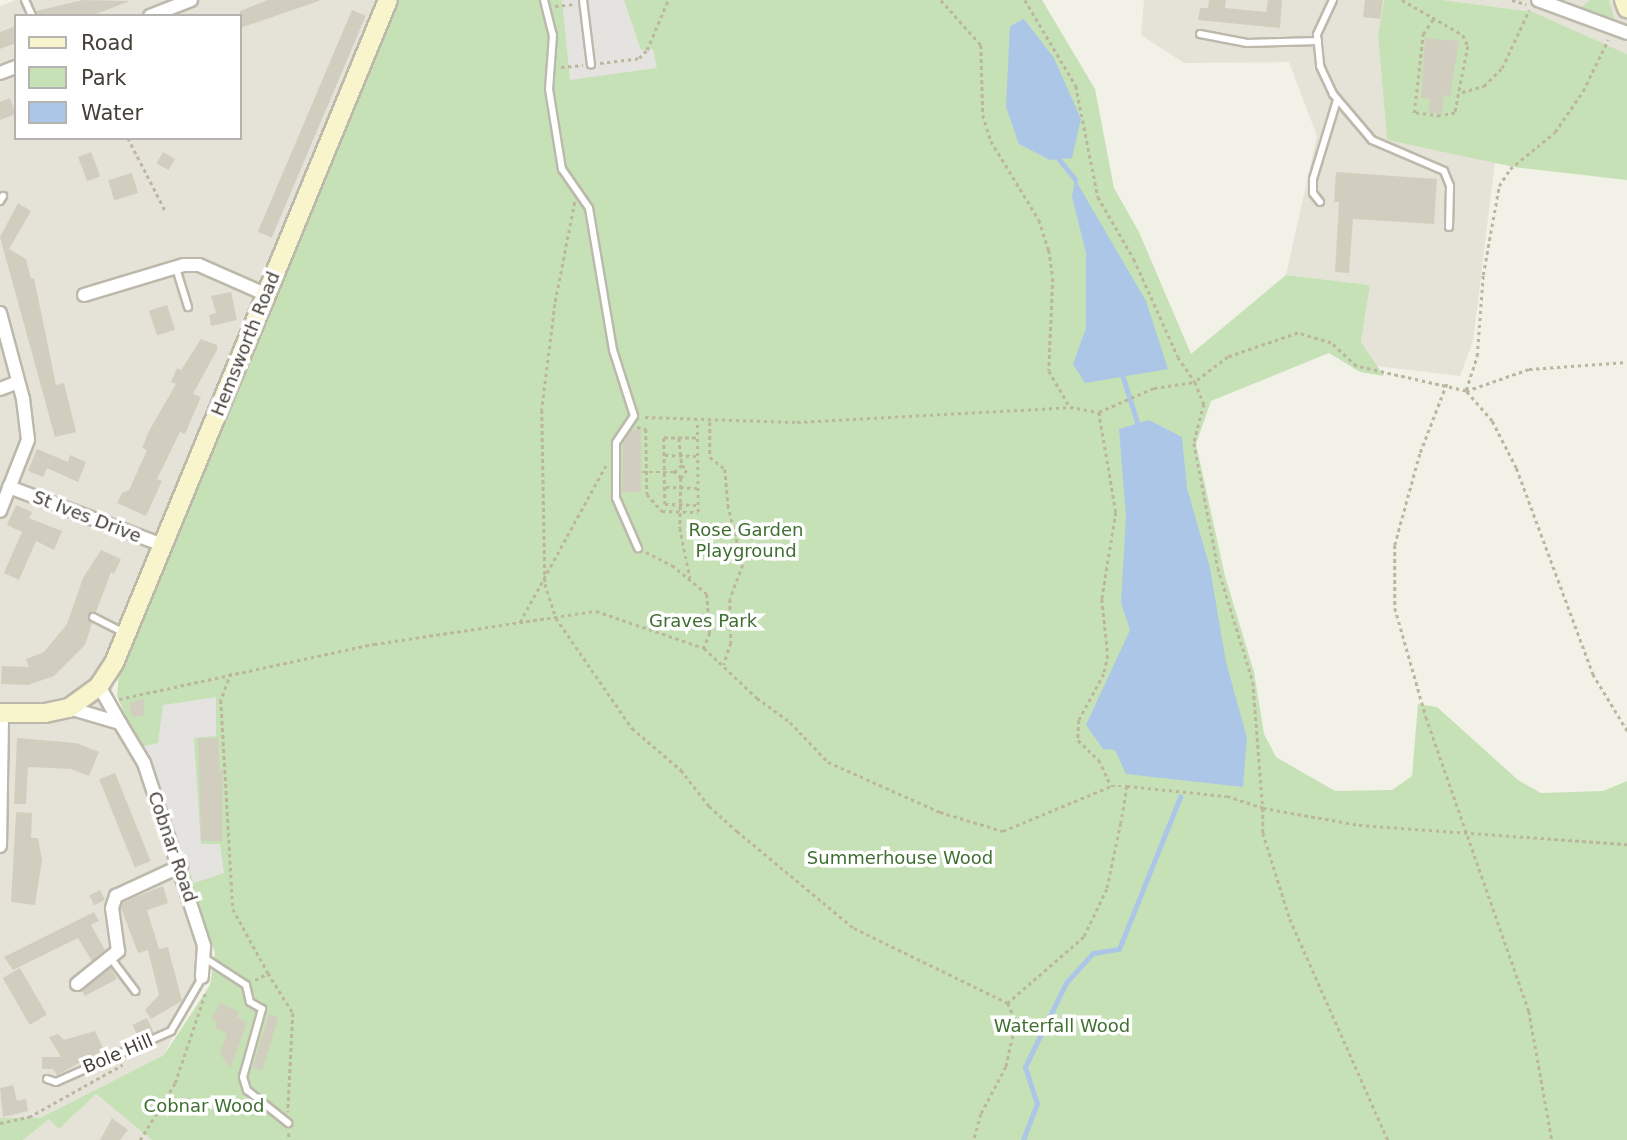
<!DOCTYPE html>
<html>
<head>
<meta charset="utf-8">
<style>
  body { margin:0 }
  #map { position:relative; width:1627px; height:1140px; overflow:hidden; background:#f2f1e8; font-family:"DejaVu Sans",sans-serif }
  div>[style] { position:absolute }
  .residential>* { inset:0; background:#e5e3d7 }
  .green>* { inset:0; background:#c7e1b6 }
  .parking>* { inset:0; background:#e4e3e0 }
  .water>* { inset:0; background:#acc6e7 }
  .stream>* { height:4.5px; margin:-2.25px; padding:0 2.25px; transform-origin:2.25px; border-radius:2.25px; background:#acc6e7 }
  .building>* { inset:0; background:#d2cebf; transform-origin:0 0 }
  .path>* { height:2.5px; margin-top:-1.25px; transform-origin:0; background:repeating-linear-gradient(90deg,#bcb69f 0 3.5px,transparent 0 7px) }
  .roads { filter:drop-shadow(2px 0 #bcb9ac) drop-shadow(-2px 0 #bcb9ac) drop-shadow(0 2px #bcb9ac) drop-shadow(0 -2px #bcb9ac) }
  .lane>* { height:6px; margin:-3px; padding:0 3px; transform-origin:3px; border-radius:3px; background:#fff }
  .street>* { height:12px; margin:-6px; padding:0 6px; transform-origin:6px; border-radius:6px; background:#fff }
  .secondary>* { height:18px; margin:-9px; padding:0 9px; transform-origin:9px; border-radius:9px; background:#f8f4cc }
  span { translate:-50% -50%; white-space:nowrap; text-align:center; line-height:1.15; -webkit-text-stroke:7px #fff; paint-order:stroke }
  .street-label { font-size:18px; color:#454138 }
  .park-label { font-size:18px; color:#406f32 }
  .legend { position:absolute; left:14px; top:14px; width:228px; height:126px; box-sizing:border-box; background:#fff; border:2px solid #b5b3af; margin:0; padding:9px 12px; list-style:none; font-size:21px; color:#454138 }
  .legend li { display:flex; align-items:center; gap:14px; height:35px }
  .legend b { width:35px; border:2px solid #b5b3af }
</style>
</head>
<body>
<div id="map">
  <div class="residential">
    <i style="clip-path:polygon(evenodd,16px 0,384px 0,129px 635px,109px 701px,144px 763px,203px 957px,202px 977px,164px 1055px,40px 1118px,12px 1122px,0 1118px,0 6px,16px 0,16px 16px,240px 16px,240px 138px,16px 138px,16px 16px)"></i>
    <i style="clip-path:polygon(1144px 0,1384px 0,1378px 35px,1387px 140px,1495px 162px,1473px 341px,1460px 376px,1377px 366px,1361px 342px,1370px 285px,1286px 275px,1317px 136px,1289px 62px,1184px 63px,1141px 35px)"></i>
    <i style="clip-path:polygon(1443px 0,1627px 0,1627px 54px,1533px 12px)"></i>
    <i style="clip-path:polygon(96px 1094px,152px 1140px,23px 1140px,49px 1118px,59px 1129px)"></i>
  </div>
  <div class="green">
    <i style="clip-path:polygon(397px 0,1042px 0,1095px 89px,1114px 188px,1139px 232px,1191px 354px,1286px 275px,1370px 285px,1361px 342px,1384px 376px,1360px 372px,1329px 353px,1211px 401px,1196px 444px,1225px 576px,1254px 672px,1264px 734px,1276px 757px,1335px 791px,1392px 790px,1412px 776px,1418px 704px,1437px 707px,1518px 780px,1541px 793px,1603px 791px,1627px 781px,1627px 1140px,152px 1140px,96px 1094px,59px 1129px,49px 1119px,23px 1140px,0 1140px,0 1118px,40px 1118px,164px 1055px,210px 985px,215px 953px,164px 804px,117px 696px,119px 673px)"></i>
    <i style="clip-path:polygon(1384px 0,1443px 0,1533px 12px,1627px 54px,1627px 180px,1514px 167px,1387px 140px,1378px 35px)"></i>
    <i style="clip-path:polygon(1590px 0,1609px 0,1616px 25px,1591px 16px,1582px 7px)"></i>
  </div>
  <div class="parking">
    <i style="clip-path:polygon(562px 0,624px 0,641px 50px,653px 49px,657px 68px,570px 80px)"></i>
    <i style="clip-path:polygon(216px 697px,216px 736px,194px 738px,201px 844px,220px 844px,224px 873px,194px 883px,140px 747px,158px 743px,163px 705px)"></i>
  </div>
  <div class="water">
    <i style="clip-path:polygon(1024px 19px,1054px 58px,1081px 119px,1072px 158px,1050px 160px,1019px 144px,1006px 107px,1010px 26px)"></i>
    <i style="clip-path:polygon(1075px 179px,1146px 301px,1168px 369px,1085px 383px,1073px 364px,1086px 328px,1086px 253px,1072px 197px)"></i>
    <i style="clip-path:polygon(1149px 420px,1182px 437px,1187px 488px,1210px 568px,1226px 662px,1247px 738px,1243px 787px,1126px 774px,1115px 750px,1103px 749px,1086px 725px,1130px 630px,1121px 603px,1126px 516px,1119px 429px)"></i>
  </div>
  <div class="stream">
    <i style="left:1059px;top:159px;width:26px;rotate:51deg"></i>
    <i style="left:1123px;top:376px;width:50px;rotate:72.6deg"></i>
    <i style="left:1023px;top:1140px;width:39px;rotate:-69deg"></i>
    <i style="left:1037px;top:1104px;width:39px;rotate:-108deg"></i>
    <i style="left:1025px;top:1067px;width:93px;rotate:-64deg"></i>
    <i style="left:1066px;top:983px;width:40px;rotate:-48deg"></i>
    <i style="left:1093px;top:953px;width:26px;rotate:-9deg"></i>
    <i style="left:1119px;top:949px;width:164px;rotate:-68.1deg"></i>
  </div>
  <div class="building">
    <i style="clip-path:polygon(83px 0,130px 1px,91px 16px,38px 16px,36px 11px)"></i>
    <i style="clip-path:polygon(268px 0,319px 0,319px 1px,240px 28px,240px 11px)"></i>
    <i style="clip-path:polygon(1209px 0,1226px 0,1225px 8px,1266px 12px,1268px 0,1282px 0,1280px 28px,1198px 20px,1200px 8px,1208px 8px)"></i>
    <i style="clip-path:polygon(1365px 0,1383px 0,1380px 19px,1363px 17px)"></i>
    <i style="left:352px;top:10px;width:15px;height:241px;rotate:23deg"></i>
    <i style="clip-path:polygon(16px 26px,16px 43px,0 49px,0 32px)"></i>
    <i style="clip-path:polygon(1425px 38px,1459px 41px,1450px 96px,1444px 95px,1442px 114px,1428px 113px,1430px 99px,1421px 98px)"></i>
    <i style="clip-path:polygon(10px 98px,16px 114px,0 120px,0 102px)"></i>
    <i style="left:91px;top:152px;width:26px;height:14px;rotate:69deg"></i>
    <i style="left:163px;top:152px;width:14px;height:13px;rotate:30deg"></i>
    <i style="clip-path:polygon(1336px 172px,1437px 179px,1434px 224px,1353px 219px,1349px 273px,1335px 272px,1339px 202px,1334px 202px)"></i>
    <i style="left:132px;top:173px;width:21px;height:25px;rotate:73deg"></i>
    <i style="clip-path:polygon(18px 203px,31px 211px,9px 249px,26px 259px,31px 279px,34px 278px,56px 385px,64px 383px,76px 432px,55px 437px,0 237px)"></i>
    <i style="clip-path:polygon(231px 292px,237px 320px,211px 326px,209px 315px,216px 313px,211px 296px)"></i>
    <i style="left:167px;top:305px;width:26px;height:19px;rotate:72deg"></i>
    <i style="clip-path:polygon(201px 339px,217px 345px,217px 350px,193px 394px,201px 397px,185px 434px,180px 432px,157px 479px,162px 481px,146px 516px,117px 503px,122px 493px,129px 490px,147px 450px,142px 448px,149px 431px,176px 384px,171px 382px,177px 368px,181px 370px)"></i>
    <i style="clip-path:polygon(641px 429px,641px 492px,622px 492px,623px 443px,632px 430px)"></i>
    <i style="clip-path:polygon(37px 449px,68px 462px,70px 455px,86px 462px,78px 482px,47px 468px,43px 477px,28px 471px)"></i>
    <i style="clip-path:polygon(16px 505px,32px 512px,29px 518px,62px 531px,54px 550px,36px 541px,19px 580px,4px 573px,22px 532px,7px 525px)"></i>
    <i style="clip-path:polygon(101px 550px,121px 559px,114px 574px,111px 572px,96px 612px,88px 615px,92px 623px,85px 645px,54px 676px,28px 685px,1px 684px,2px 666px,29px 667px,26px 659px,44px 652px,67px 624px,83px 578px)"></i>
    <i style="clip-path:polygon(144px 699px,144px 715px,132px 717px,129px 703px)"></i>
    <i style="clip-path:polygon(17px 738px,76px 743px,99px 752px,89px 776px,71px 769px,28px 767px,26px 804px,14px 804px)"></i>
    <i style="clip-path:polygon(198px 738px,218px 738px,219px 769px,223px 770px,222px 841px,201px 841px)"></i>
    <i style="left:115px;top:773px;width:95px;height:17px;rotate:68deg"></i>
    <i style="clip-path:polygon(16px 812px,32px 813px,31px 838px,38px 838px,42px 860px,35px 905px,11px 902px)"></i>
    <i style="clip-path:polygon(163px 886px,168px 903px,147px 910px,159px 949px,168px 947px,182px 1001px,151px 1019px,145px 1010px,159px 995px,148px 950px,138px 953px,121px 908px,123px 902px)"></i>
    <i style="left:100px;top:890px;width:11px;height:12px;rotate:63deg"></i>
    <i style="clip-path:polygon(94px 912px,99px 921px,91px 925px,105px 950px,92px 961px,78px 938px,13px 970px,4px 957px)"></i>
    <i style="left:20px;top:968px;width:54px;height:20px;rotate:60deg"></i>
    <i style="clip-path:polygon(111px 968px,117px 979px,85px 996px,82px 991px)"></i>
    <i style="clip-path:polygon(221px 1003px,239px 1012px,237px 1017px,247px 1023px,230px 1069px,220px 1053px,227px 1033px,215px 1028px,217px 1022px,211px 1019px)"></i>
    <i style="left:269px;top:1014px;width:10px;height:56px;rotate:17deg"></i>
    <i style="left:147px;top:1018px;width:17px;height:16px;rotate:65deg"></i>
    <i style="clip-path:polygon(95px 1031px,104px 1050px,57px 1075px,53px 1069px,42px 1069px,42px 1057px,61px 1057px,49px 1037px,58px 1034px,64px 1040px)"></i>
    <i style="clip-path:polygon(13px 1085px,17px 1101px,26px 1099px,28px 1111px,3px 1117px,0 1088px)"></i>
    <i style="clip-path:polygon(112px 1118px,128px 1130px,120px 1140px,100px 1140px)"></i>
  </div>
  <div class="path">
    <i style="left:941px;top:0;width:60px;rotate:48.4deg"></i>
    <i style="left:981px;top:45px;width:70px;rotate:88.4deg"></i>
    <i style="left:983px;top:115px;width:27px;rotate:73deg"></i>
    <i style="left:991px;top:141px;width:92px;rotate:58.7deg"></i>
    <i style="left:1039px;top:220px;width:32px;rotate:72deg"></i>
    <i style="left:1049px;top:250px;width:28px;rotate:82deg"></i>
    <i style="left:1053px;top:278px;width:93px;rotate:92.5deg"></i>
    <i style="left:1049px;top:371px;width:42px;rotate:59.7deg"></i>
    <i style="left:1025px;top:0;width:100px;rotate:59.3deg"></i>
    <i style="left:1076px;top:86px;width:113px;rotate:78.8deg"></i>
    <i style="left:1098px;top:197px;width:72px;rotate:59.9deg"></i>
    <i style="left:1134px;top:259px;width:107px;rotate:65.8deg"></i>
    <i style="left:1178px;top:357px;width:30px;rotate:56deg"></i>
    <i style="left:1402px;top:0;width:70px;rotate:29.8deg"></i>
    <i style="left:1463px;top:35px;width:12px;rotate:66deg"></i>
    <i style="left:1468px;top:46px;width:68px;rotate:101deg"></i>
    <i style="left:1455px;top:113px;width:15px;rotate:169deg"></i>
    <i style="left:1440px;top:116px;width:26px;rotate:-173deg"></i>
    <i style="left:1414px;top:113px;width:80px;rotate:-83.5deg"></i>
    <i style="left:1423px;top:34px;width:18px;rotate:-56deg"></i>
    <i style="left:1512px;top:0;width:15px;rotate:16deg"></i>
    <i style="left:555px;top:6px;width:18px;rotate:-6deg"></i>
    <i style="left:600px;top:63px;width:39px;rotate:-7deg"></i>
    <i style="left:639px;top:58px;width:11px;rotate:-45deg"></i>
    <i style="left:647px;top:50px;width:54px;rotate:-67.2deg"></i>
    <i style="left:561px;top:67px;width:22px;rotate:-5deg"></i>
    <i style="left:1462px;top:92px;width:23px;rotate:-15deg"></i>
    <i style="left:1484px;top:86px;width:25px;rotate:-45deg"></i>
    <i style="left:1502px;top:68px;width:64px;rotate:-65deg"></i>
    <i style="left:128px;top:138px;width:81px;rotate:62.8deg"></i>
    <i style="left:575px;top:202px;width:104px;rotate:101.1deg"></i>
    <i style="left:555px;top:304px;width:107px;rotate:97deg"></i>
    <i style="left:542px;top:410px;width:174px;rotate:89deg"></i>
    <i style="left:545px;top:584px;width:36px;rotate:72deg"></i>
    <i style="left:556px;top:618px;width:134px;rotate:55.4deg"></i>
    <i style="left:632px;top:728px;width:65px;rotate:40.6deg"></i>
    <i style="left:681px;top:770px;width:46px;rotate:52.1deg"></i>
    <i style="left:709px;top:806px;width:38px;rotate:42deg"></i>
    <i style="left:737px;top:831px;width:152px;rotate:39.7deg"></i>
    <i style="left:854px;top:928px;width:171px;rotate:26deg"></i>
    <i style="left:1008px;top:1003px;width:21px;rotate:67deg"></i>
    <i style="left:1016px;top:1022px;width:46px;rotate:102.5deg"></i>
    <i style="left:1006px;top:1067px;width:53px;rotate:118deg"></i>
    <i style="left:981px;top:1114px;width:27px;rotate:105deg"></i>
    <i style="left:1447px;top:384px;width:75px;rotate:111.1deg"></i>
    <i style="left:1420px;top:454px;width:94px;rotate:105.4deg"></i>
    <i style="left:1395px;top:545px;width:63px;rotate:90deg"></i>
    <i style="left:1395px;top:608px;width:113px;rotate:74.1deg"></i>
    <i style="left:1426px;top:717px;width:312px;rotate:70.7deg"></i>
    <i style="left:1529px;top:1011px;width:131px;rotate:79.9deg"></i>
    <i style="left:1466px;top:390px;width:36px;rotate:-72deg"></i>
    <i style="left:1477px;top:356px;width:81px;rotate:-85.8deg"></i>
    <i style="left:1483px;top:275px;width:90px;rotate:-79.8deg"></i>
    <i style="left:1499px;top:186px;width:20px;rotate:-57deg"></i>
    <i style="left:1510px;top:169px;width:58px;rotate:-39.4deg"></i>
    <i style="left:1555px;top:132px;width:50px;rotate:-55.7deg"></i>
    <i style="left:1583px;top:91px;width:57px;rotate:-63.9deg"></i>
    <i style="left:1466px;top:391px;width:67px;rotate:-19.2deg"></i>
    <i style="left:1529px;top:369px;width:98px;rotate:-4.1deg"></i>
    <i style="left:1099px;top:412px;width:60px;rotate:-23.6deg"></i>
    <i style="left:1154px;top:388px;width:41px;rotate:-8.3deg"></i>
    <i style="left:645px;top:417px;width:152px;rotate:1.9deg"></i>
    <i style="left:797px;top:422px;width:273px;rotate:-3.1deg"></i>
    <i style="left:1070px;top:407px;width:29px;rotate:10deg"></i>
    <i style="left:1099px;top:412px;width:101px;rotate:80.4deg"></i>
    <i style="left:1116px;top:512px;width:88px;rotate:99.1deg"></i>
    <i style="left:1102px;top:599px;width:56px;rotate:83.9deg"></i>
    <i style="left:1108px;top:655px;width:19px;rotate:102deg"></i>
    <i style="left:1104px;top:674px;width:52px;rotate:118.5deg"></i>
    <i style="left:1079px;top:720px;width:20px;rotate:93deg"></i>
    <i style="left:1078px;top:740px;width:29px;rotate:44deg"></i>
    <i style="left:1099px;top:760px;width:29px;rotate:65deg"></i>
    <i style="left:1111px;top:786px;width:16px"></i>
    <i style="left:1127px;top:786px;width:37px;rotate:99deg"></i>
    <i style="left:1121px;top:823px;width:67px;rotate:102deg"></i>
    <i style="left:1107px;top:889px;width:53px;rotate:115.6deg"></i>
    <i style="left:1084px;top:937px;width:101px;rotate:139deg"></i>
    <i style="left:710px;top:422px;width:35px;rotate:90deg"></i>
    <i style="left:710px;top:457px;width:19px;rotate:39deg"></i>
    <i style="left:725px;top:469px;width:36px;rotate:85deg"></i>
    <i style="left:728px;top:505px;width:62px;rotate:76deg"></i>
    <i style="left:743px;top:565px;width:36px;rotate:111deg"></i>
    <i style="left:730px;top:599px;width:44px;rotate:88.7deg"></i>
    <i style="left:731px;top:643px;width:23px;rotate:108deg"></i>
    <i style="left:637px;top:427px;width:9px;rotate:13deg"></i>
    <i style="left:646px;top:429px;width:65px;rotate:89.1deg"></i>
    <i style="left:647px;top:494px;width:23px;rotate:49deg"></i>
    <i style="left:662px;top:511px;width:36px;rotate:2deg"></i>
    <i style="left:698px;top:512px;width:92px;rotate:-90.6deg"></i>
    <i style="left:679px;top:438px;width:27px;rotate:84deg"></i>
    <i style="left:682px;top:465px;width:7px;rotate:45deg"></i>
    <i style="left:687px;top:470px;width:10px;rotate:127deg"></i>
    <i style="left:681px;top:478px;width:9px;rotate:-139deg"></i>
    <i style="left:674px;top:472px;width:11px;rotate:-41deg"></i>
    <i style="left:696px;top:438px;width:32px;rotate:180deg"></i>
    <i style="left:664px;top:438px;width:66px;rotate:89.1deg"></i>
    <i style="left:665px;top:504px;width:32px;rotate:2deg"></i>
    <i style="left:665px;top:455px;width:31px;rotate:2deg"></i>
    <i style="left:642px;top:472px;width:32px"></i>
    <i style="left:681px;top:478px;width:50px;rotate:91.1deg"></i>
    <i style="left:680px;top:528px;width:51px;rotate:78.7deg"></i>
    <i style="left:666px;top:487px;width:31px;rotate:2deg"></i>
    <i style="left:646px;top:552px;width:29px;rotate:27deg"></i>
    <i style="left:672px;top:565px;width:45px;rotate:39.6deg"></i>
    <i style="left:707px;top:594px;width:39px;rotate:86deg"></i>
    <i style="left:710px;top:633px;width:16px;rotate:112deg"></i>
    <i style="left:520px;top:622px;width:179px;rotate:-61.3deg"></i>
    <i style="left:231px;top:673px;width:29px;rotate:110deg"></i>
    <i style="left:221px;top:700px;width:209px;rotate:86.7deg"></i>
    <i style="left:233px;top:909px;width:73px;rotate:61.3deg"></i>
    <i style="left:119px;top:699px;width:261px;rotate:-12.2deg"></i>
    <i style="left:374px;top:644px;width:224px;rotate:-8.5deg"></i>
    <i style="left:596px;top:611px;width:114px;rotate:18.9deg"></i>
    <i style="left:704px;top:648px;width:73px;rotate:43.3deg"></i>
    <i style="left:757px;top:698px;width:41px;rotate:36deg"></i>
    <i style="left:790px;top:722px;width:55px;rotate:46.5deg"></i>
    <i style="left:828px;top:762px;width:123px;rotate:24.1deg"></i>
    <i style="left:940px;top:812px;width:66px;rotate:16.8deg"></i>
    <i style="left:1003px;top:831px;width:117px;rotate:-22.6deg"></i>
    <i style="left:1627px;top:731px;width:66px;rotate:-121.3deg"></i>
    <i style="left:1593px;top:675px;width:221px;rotate:-110.4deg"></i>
    <i style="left:1516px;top:468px;width:53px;rotate:-117.1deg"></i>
    <i style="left:1492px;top:421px;width:40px;rotate:-131deg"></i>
    <i style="left:1466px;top:391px;width:113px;rotate:-167.2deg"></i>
    <i style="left:1356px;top:366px;width:34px;rotate:-137deg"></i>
    <i style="left:1331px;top:343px;width:34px;rotate:-163deg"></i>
    <i style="left:1298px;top:333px;width:74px;rotate:161.1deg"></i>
    <i style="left:1228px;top:357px;width:41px;rotate:142.9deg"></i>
    <i style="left:1195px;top:382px;width:24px;rotate:68deg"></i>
    <i style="left:1204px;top:404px;width:40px;rotate:104.4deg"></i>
    <i style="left:1194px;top:443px;width:127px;rotate:79.1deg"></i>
    <i style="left:1218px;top:568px;width:119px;rotate:72.9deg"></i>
    <i style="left:1253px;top:682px;width:126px;rotate:85.5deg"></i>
    <i style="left:1263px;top:808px;width:97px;rotate:10deg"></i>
    <i style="left:1359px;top:825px;width:269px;rotate:4.1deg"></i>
    <i style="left:1127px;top:786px;width:100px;rotate:5.7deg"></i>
    <i style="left:1227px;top:796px;width:38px;rotate:18deg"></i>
    <i style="left:1263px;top:808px;width:25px;rotate:90deg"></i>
    <i style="left:1263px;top:833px;width:90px;rotate:72.6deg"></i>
    <i style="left:1290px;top:919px;width:242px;rotate:66.1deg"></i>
    <i style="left:255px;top:980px;width:15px;rotate:-28deg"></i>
    <i style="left:268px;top:973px;width:47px;rotate:58deg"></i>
    <i style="left:293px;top:1013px;width:99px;rotate:92.9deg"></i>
    <i style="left:0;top:1123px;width:30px;rotate:-12deg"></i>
    <i style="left:29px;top:1117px;width:107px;rotate:-29.2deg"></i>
    <i style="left:289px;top:1133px;width:7px;rotate:90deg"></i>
    <i style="left:140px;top:1140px;width:67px;rotate:-58.4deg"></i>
    <i style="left:175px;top:1083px;width:94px;rotate:-71.4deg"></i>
  </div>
  <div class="roads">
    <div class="lane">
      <i style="left:25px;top:0;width:17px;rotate:66deg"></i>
      <i style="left:544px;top:0;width:36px;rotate:76deg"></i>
      <i style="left:553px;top:35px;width:54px;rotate:94.2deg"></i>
      <i style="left:549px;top:89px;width:81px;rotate:80.8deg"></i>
      <i style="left:562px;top:169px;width:47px;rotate:55.3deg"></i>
      <i style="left:589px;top:208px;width:144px;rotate:80.4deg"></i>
      <i style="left:613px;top:350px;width:69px;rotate:72.3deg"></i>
      <i style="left:634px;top:416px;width:32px;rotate:124deg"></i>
      <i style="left:616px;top:443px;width:55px;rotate:90deg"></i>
      <i style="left:616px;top:498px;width:55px;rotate:66.3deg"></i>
      <i style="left:583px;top:0;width:65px;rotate:83deg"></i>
      <i style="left:1333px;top:0;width:38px;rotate:115deg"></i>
      <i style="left:1317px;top:35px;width:31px;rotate:84deg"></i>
      <i style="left:1320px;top:66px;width:31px;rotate:65deg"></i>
      <i style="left:1333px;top:94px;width:60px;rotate:49.7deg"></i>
      <i style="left:1372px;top:140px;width:78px;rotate:23.3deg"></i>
      <i style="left:1444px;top:171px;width:16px;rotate:68deg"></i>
      <i style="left:1450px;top:186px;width:41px;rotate:91.4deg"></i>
      <i style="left:1200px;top:34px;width:48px;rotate:10.8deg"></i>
      <i style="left:1247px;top:43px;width:71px;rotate:-1.6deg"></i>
      <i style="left:0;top:201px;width:6px;rotate:-59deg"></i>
      <i style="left:1320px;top:202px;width:11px;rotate:-128deg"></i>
      <i style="left:1313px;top:193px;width:14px;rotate:-90deg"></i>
      <i style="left:1313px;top:179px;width:83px;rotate:-73.1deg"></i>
      <i style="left:176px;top:268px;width:41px;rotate:72.9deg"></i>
      <i style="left:93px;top:617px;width:35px;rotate:27deg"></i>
      <i style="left:203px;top:957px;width:51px;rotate:33.1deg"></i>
      <i style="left:246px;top:985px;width:17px;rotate:77deg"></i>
      <i style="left:250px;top:1002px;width:14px;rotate:30deg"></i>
      <i style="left:262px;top:1009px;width:71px;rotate:105.6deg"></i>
      <i style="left:243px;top:1077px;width:14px;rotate:73deg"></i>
      <i style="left:247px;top:1090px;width:53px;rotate:38.8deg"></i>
      <i style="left:112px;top:960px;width:39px;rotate:53deg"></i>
      <i style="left:47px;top:1079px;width:9px;rotate:18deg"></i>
      <i style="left:56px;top:1082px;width:126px;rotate:-23.9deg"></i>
      <i style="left:171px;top:1031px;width:61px;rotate:-59.7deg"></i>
    </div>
    <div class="street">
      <i style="left:1538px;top:0;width:95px;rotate:20.3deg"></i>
      <i style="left:150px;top:16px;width:44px;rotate:-21.3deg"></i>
      <i style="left:0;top:73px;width:17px;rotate:-21deg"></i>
      <i style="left:84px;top:295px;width:104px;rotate:-16.7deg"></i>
      <i style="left:184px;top:265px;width:15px"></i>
      <i style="left:199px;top:265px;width:72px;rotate:23.7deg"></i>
      <i style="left:0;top:313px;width:89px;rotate:75deg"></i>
      <i style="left:23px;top:399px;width:41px;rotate:83deg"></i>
      <i style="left:28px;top:440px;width:76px;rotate:111.5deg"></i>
      <i style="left:0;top:389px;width:17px;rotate:-21deg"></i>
      <i style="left:9px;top:487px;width:167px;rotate:20.7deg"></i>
      <i style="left:99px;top:686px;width:43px;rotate:60.4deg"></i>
      <i style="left:69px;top:708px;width:53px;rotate:16.4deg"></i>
      <i style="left:120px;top:723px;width:47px;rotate:59deg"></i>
      <i style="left:144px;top:763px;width:193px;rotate:71.8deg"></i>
      <i style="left:204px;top:946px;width:31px;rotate:94deg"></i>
      <i style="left:0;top:846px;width:133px;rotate:-89.1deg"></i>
      <i style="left:77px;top:984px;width:53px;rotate:-38.8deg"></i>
      <i style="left:118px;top:951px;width:43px;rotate:-97.9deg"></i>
      <i style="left:112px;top:908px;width:13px;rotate:-72deg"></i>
      <i style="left:116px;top:896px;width:72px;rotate:-24.8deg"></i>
    </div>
    <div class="secondary">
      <i style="left:1624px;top:0;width:9px;rotate:69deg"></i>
      <i style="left:0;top:713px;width:45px"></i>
      <i style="left:45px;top:713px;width:25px;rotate:-12deg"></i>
      <i style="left:69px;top:708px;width:37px;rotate:-36deg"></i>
      <i style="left:99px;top:686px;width:27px;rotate:-57deg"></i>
      <i style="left:114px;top:663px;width:717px;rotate:-67.55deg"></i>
    </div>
  </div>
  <div class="street-label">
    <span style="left:246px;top:344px;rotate:-68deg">Hemsworth Road</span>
    <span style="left:87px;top:517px;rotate:21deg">St Ives Drive</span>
    <span style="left:172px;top:847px;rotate:71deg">Cobnar Road</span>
    <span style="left:118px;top:1054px;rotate:-23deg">Bole Hill</span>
  </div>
  <div class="park-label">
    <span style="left:746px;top:541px">Rose Garden<br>Playground</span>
    <span style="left:703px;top:621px">Graves Park</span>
    <span style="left:900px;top:858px">Summerhouse Wood</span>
    <span style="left:1062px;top:1026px">Waterfall Wood</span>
    <span style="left:204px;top:1106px">Cobnar Wood</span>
  </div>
  <ul class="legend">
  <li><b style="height:9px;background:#f8f4cc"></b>Road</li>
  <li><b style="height:19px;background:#c7e1b6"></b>Park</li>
  <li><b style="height:19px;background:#acc6e7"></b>Water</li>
  </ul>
</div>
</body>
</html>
